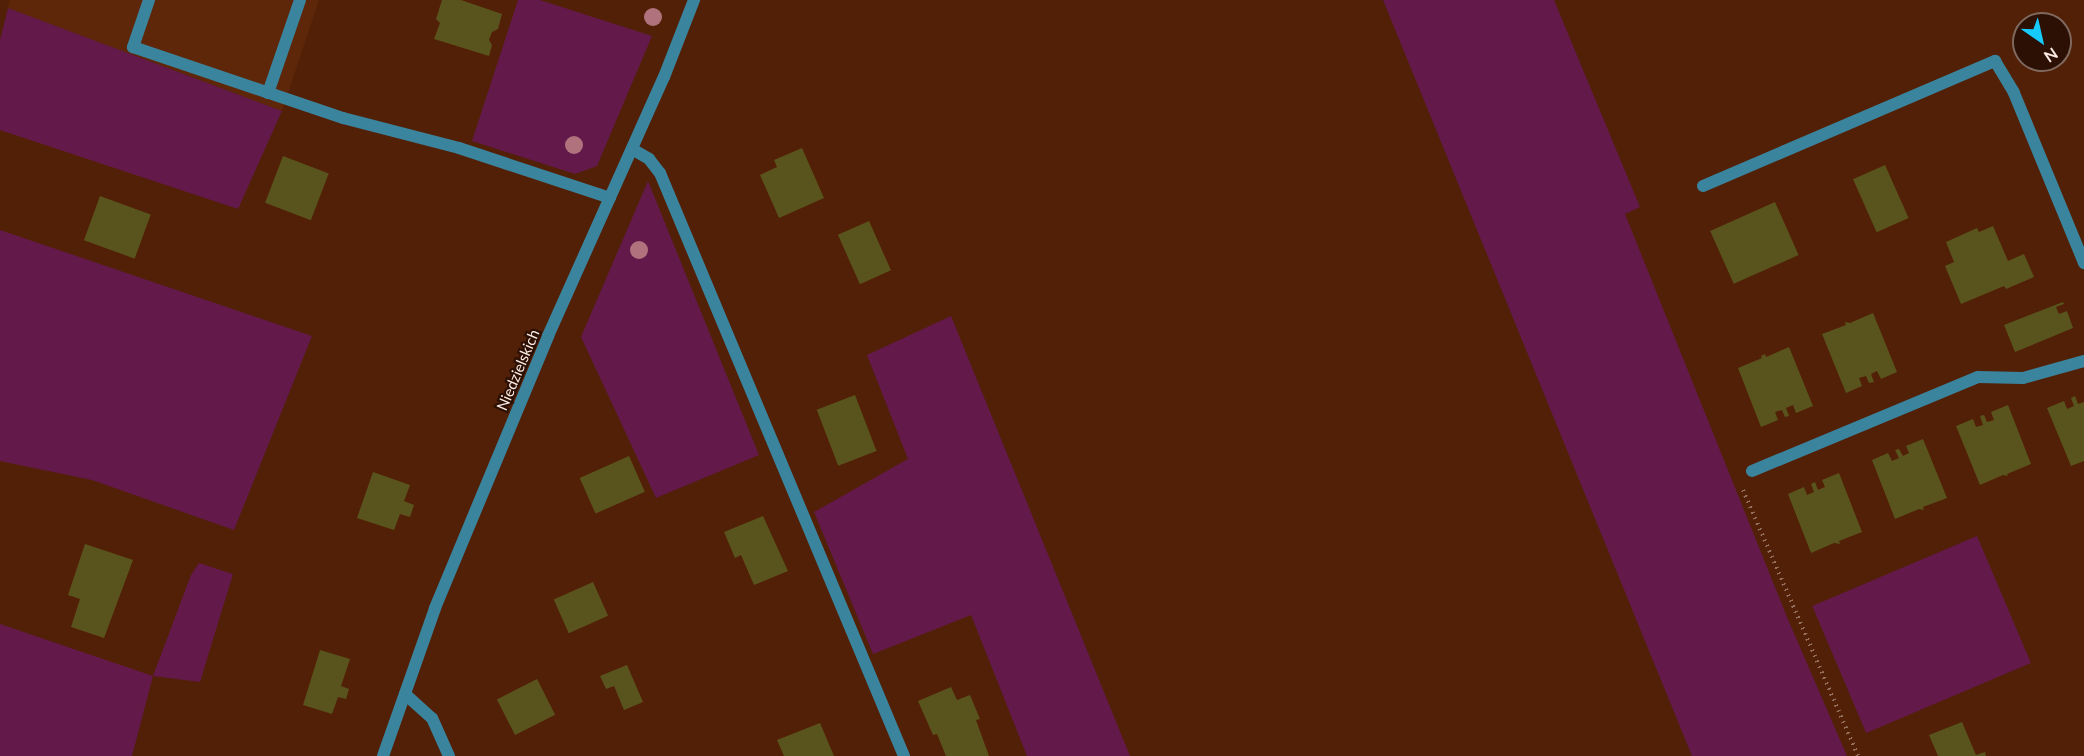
<!DOCTYPE html>
<html>
<head>
<meta charset="utf-8">
<style>
  body { margin:0 }
  #map { position:relative; width:2084px; height:756px; overflow:hidden; background:#522006; font-family:Lato,sans-serif }
  div>[style] { position:absolute }
  .built>* { inset:0; background:#5e2709 }
  .green>* { inset:0; background:#631a4a; transform-origin:0 0 }
  .building>* { inset:0; background:#59541d; transform-origin:0 0 }
  .path>* { height:4px; margin-top:-2px; transform-origin:0; background:repeating-linear-gradient(90deg,#95705e 0 1.5px,transparent 0 6px) }
  .service>* { height:12px; margin:-6px; padding:0 6px; transform-origin:6px; border-radius:6px; background:#3a849e }
  .minor>* { height:12px; margin:-6px; padding:0 6px; transform-origin:6px; border-radius:6px; background:#3a849e }
  .tertiary>* { height:12px; margin:-6px; padding:0 6px; transform-origin:6px; border-radius:6px; background:#3a849e }
  .trees>* { width:18px; height:18px; margin:-9px; border-radius:50%; background:#b0737d }
  span { translate:-50% -50%; white-space:nowrap; text-align:center; line-height:1.15; -webkit-text-stroke:4.5px #2c1004; paint-order:stroke }
  .street-label { font-size:15px; color:#fcebe4 }
  .north { position:absolute; left:2012px; top:12px; width:60px; height:60px; box-sizing:border-box; background:#2c1004; border:2px solid #7f685e; border-radius:50%; rotate:146deg; font-size:16px; font-weight:700; line-height:24px; text-align:center; color:#fcebe4 }
  .north::after { content:''; display:block; margin:auto; width:21px; height:27px; background:#16cafb; clip-path:polygon(50% 0,100% 100%,50% 72%,0 100%) }
</style>
</head>
<body>
<div id="map">
  <div class="built">
    <i style="clip-path:polygon(10px 0,319px 0,282px 111px,8px 8px)"></i>
  </div>
  <div class="green">
    <i style="clip-path:polygon(518px 0,540px 0,652px 36px,597px 166px,575px 174px,472px 141px)"></i>
    <i style="clip-path:polygon(1383px 0,1554px 0,1640px 207px,1625px 214px,1787px 617px,1847px 756px,1692px 756px)"></i>
    <i style="clip-path:polygon(8px 8px,282px 111px,238px 209px,0 130px,0 40px)"></i>
    <i style="clip-path:polygon(648px 181px,759px 455px,656px 498px,581px 337px)"></i>
    <i style="clip-path:polygon(0 230px,312px 336px,234px 530px,92px 480px,0 461px)"></i>
    <i style="clip-path:polygon(951px 316px,1130px 756px,1027px 756px,971px 615px,873px 654px,814px 512px,908px 459px,867px 355px)"></i>
    <i style="left:1977px;top:536px;width:138px;height:179px;rotate:67deg"></i>
    <i style="clip-path:polygon(199px 563px,233px 574px,200px 682px,153px 676px,132px 756px,0 756px,0 624px,153px 676px,191px 575px)"></i>
  </div>
  <div class="building">
    <i style="clip-path:polygon(442px 0,461px 0,502px 14px,498px 29px,492px 32px,489px 40px,492px 45px,489px 56px,434px 39px,440px 23px,436px 19px)"></i>
    <i style="clip-path:polygon(802px 148px,824px 198px,779px 218px,760px 175px,777px 167px,774px 160px)"></i>
    <i style="left:283px;top:156px;width:49px;height:50px;rotate:21deg"></i>
    <i style="left:1885px;top:165px;width:58px;height:35px;rotate:66deg"></i>
    <i style="left:100px;top:196px;width:54px;height:47px;rotate:20deg"></i>
    <i style="left:1775px;top:202px;width:58px;height:71px;rotate:66deg"></i>
    <i style="left:869px;top:221px;width:54px;height:34px;rotate:66deg"></i>
    <i style="clip-path:polygon(1993px 226px,2008px 261px,2024px 254px,2034px 277px,2006px 289px,2004px 286px,1961px 304px,1945px 266px,1954px 262px,1946px 242px,1977px 228px,1979px 232px)"></i>
    <i style="clip-path:polygon(2063px 302px,2064px 304px,2056px 307px,2059px 314px,2067px 311px,2073px 328px,2015px 352px,2004px 325px)"></i>
    <i style="clip-path:polygon(1873px 313px,1897px 372px,1881px 379px,1877px 371px,1871px 374px,1874px 382px,1869px 383px,1866px 376px,1859px 378px,1862px 386px,1846px 393px,1822px 334px,1846px 325px,1845px 322px,1850px 323px)"></i>
    <i style="clip-path:polygon(1789px 347px,1813px 406px,1796px 413px,1793px 405px,1786px 408px,1789px 416px,1785px 417px,1782px 410px,1775px 412px,1778px 420px,1761px 427px,1738px 368px,1762px 358px,1761px 356px,1765px 354px,1766px 357px)"></i>
    <i style="left:855px;top:395px;width:60px;height:41px;rotate:69deg"></i>
    <i style="clip-path:polygon(2075px 396px,2078px 404px,2084px 402px,2084px 461px,2071px 466px,2047px 408px,2064px 401px,2067px 409px,2074px 406px,2071px 398px)"></i>
    <i style="clip-path:polygon(2008px 405px,2031px 464px,2007px 474px,2008px 476px,2003px 475px,1980px 485px,1956px 426px,1973px 419px,1976px 427px,1983px 425px,1980px 416px,1984px 415px,1987px 422px,1994px 420px,1991px 412px)"></i>
    <i style="clip-path:polygon(1923px 439px,1947px 498px,1923px 507px,1924px 510px,1919px 509px,1895px 519px,1872px 460px,1888px 453px,1892px 461px,1899px 458px,1895px 450px,1899px 449px,1903px 456px,1909px 453px,1906px 446px)"></i>
    <i style="left:629px;top:456px;width:39px;height:54px;rotate:66deg"></i>
    <i style="clip-path:polygon(373px 472px,410px 485px,404px 501px,414px 505px,410px 517px,400px 514px,394px 530px,357px 518px)"></i>
    <i style="clip-path:polygon(1839px 473px,1862px 532px,1839px 541px,1840px 544px,1834px 543px,1811px 553px,1788px 494px,1804px 487px,1807px 495px,1814px 492px,1811px 484px,1815px 482px,1818px 490px,1825px 487px,1822px 480px)"></i>
    <i style="clip-path:polygon(763px 516px,788px 571px,754px 585px,741px 555px,735px 558px,724px 532px)"></i>
    <i style="clip-path:polygon(85px 544px,133px 560px,104px 638px,71px 627px,80px 599px,68px 595px)"></i>
    <i style="left:593px;top:582px;width:37px;height:43px;rotate:66deg"></i>
    <i style="clip-path:polygon(320px 650px,350px 659px,341px 686px,349px 689px,346px 699px,338px 697px,332px 714px,303px 705px)"></i>
    <i style="clip-path:polygon(627px 665px,643px 702px,624px 710px,614px 686px,606px 689px,600px 676px)"></i>
    <i style="left:537px;top:679px;width:40px;height:45px;rotate:63deg"></i>
    <i style="clip-path:polygon(951px 687px,957px 700px,970px 695px,980px 719px,976px 720px,989px 756px,946px 756px,937px 734px,933px 735px,918px 701px)"></i>
    <i style="clip-path:polygon(1962px 722px,1976px 755px,1985px 752px,1986px 756px,1938px 756px,1929px 735px)"></i>
    <i style="clip-path:polygon(820px 723px,834px 756px,784px 756px,777px 740px)"></i>
  </div>
  <div class="path">
    <i style="left:1743px;top:490px;width:290px;rotate:66.6deg"></i>
  </div>
  <div class="service">
    <i style="left:149px;top:0;width:50px;rotate:108.8deg"></i>
    <i style="left:133px;top:47px;width:222px;rotate:18.7deg"></i>
    <i style="left:343px;top:118px;width:120px;rotate:14.5deg"></i>
    <i style="left:459px;top:148px;width:159px;rotate:18.3deg"></i>
    <i style="left:268px;top:93px;width:98px;rotate:-71deg"></i>
    <i style="left:405px;top:694px;width:36px;rotate:42deg"></i>
    <i style="left:432px;top:718px;width:42px;rotate:65.9deg"></i>
  </div>
  <div class="minor">
    <i style="left:632px;top:149px;width:20px;rotate:30deg"></i>
    <i style="left:649px;top:159px;width:18px;rotate:52deg"></i>
    <i style="left:660px;top:173px;width:632px;rotate:67.29deg"></i>
    <i style="left:1703px;top:186px;width:318px;rotate:-23.2deg"></i>
    <i style="left:1995px;top:61px;width:37px;rotate:59deg"></i>
    <i style="left:2014px;top:93px;width:184px;rotate:67.6deg"></i>
    <i style="left:1752px;top:471px;width:245px;rotate:-22.6deg"></i>
    <i style="left:1978px;top:377px;width:45px;rotate:1.3deg"></i>
    <i style="left:2023px;top:378px;width:63px;rotate:-15.6deg"></i>
  </div>
  <div class="tertiary">
    <i style="left:383px;top:756px;width:157px;rotate:-70.6deg"></i>
    <i style="left:435px;top:608px;width:295px;rotate:-67.4deg"></i>
    <i style="left:548px;top:336px;width:284px;rotate:-65.9deg"></i>
    <i style="left:664px;top:77px;width:83px;rotate:-68.7deg"></i>
  </div>
  <div class="trees">
    <i style="left:653px;top:17px"></i>
    <i style="left:574px;top:145px"></i>
    <i style="left:639px;top:250px"></i>
  </div>
  <div class="street-label">
    <span style="left:518px;top:370px;rotate:-67deg">Niedzielskich</span>
  </div>
  <div class="north">N</div>
</div>
</body>
</html>
